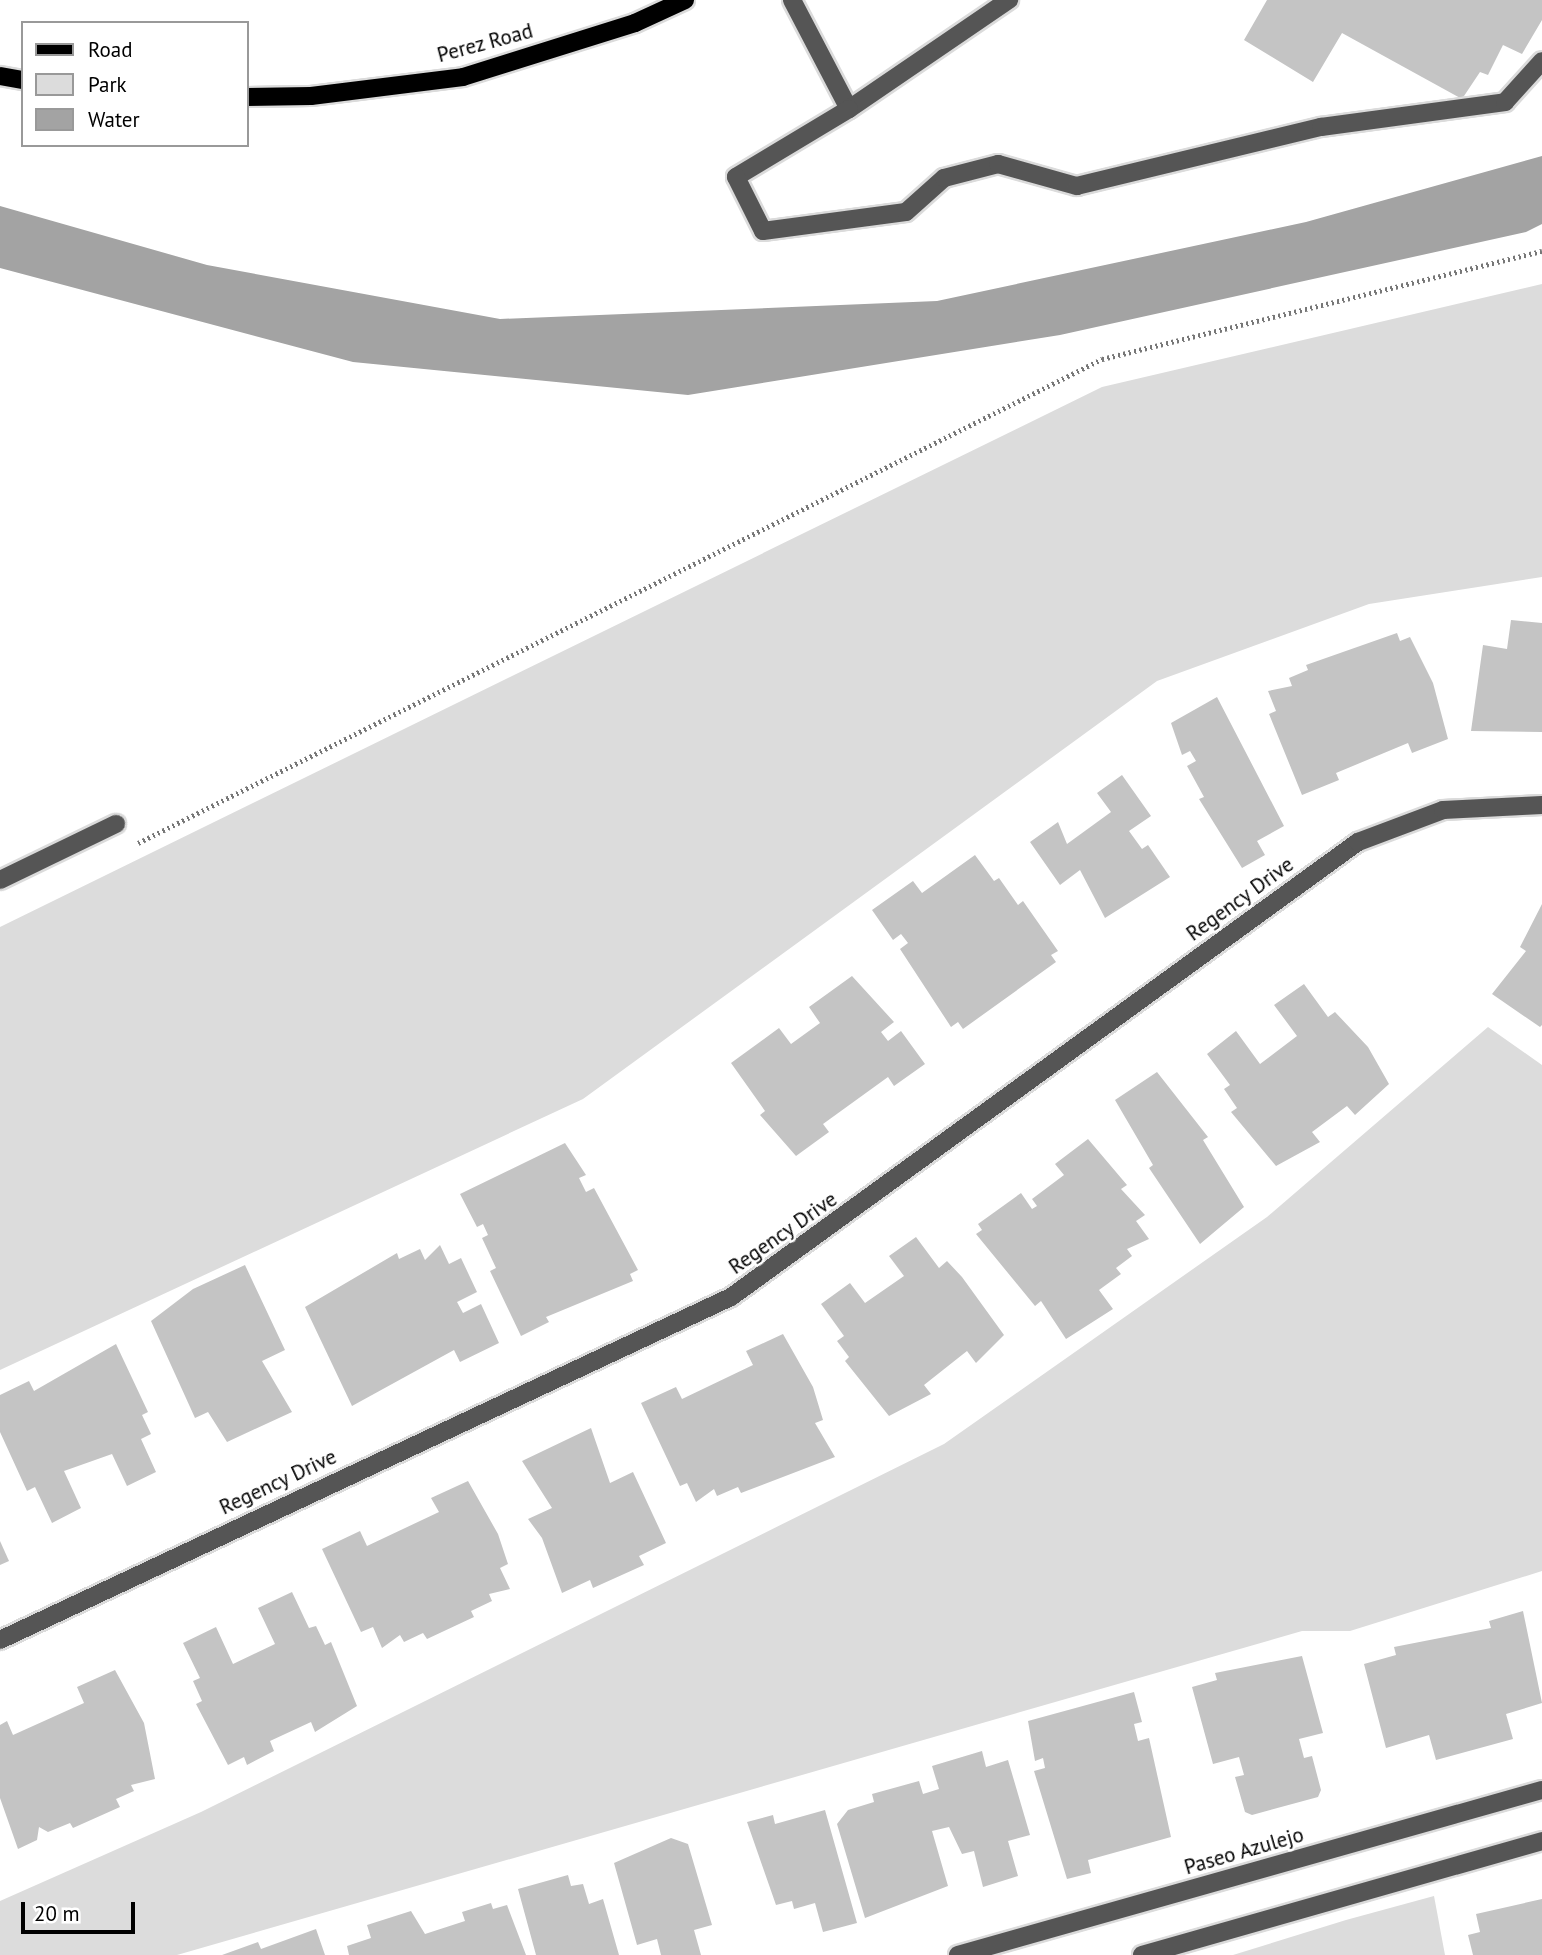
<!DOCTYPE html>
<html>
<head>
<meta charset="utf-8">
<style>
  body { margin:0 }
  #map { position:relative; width:1542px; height:1955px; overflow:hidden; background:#fff; font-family:"PT Sans",sans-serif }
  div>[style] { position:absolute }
  .green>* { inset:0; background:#dcdcdc }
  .water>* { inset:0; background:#a3a3a3 }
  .building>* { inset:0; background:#c4c4c4 }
  .path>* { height:4.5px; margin-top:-2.25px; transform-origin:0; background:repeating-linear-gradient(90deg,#777 0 2px,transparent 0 5.5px) }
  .roads { filter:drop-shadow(2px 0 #dbdbdb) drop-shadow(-2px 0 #dbdbdb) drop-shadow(0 2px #dbdbdb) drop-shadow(0 -2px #dbdbdb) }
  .minor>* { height:18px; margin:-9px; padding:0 9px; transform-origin:9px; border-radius:9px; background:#555 }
  .major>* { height:18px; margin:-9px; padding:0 9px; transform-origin:9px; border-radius:9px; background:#000 }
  span { translate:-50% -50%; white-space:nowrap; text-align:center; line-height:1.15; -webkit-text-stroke:5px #fff; paint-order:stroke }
  .street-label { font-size:21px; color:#000 }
  .legend { position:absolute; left:21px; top:21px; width:228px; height:126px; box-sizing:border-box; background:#fff; border:2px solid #999; margin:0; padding:9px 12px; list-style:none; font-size:21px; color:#000 }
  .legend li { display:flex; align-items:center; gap:14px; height:35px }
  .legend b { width:35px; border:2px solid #999 }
  .scale { position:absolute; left:21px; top:1902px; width:114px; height:32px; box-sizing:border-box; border:4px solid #000; border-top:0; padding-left:9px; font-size:21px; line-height:24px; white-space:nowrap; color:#000; -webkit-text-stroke:5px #fff; paint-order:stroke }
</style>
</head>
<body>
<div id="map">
  <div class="green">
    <i style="clip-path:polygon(1542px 284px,1542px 577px,1369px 604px,1157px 681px,583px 1099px,0 1370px,0 927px,1102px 387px)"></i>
    <i style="clip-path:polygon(1488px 1027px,1542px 1065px,1542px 1571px,1350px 1631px,1302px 1631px,177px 1955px,0 1955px,0 1901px,201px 1812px,944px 1444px,1267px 1217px)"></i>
    <i style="clip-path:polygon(1434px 1896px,1445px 1955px,1233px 1955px,1346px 1920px)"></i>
  </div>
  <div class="water">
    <i style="clip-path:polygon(1542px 156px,1542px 224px,1526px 232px,1060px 335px,688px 395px,353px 362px,0 268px,0 206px,207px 265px,500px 319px,937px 301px,1306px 222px)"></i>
  </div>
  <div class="building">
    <i style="clip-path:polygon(1267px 0,1542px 0,1542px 20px,1522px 54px,1503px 45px,1488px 75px,1480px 72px,1462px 99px,1342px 33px,1313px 82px,1244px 40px)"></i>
    <i style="clip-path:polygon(1511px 620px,1542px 623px,1542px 732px,1471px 731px,1483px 645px,1507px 649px)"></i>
    <i style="clip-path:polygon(1397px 633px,1400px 641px,1410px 637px,1433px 683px,1448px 739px,1412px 753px,1408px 743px,1336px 773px,1339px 780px,1302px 795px,1269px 714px,1276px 711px,1268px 691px,1292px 686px,1289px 678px,1308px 670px,1306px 665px)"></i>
    <i style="clip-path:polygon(1217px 697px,1284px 826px,1257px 841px,1265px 855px,1242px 868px,1199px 799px,1204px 797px,1187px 766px,1196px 761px,1190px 751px,1182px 755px,1171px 723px)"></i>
    <i style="clip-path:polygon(1122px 775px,1151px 816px,1129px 831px,1142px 849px,1148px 845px,1170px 877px,1105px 918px,1080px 870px,1060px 885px,1030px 842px,1058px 822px,1067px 844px,1111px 812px,1097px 793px)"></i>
    <i style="clip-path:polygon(975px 855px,994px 881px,999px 878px,1018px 905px,1023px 901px,1058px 951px,1051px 955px,1056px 962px,963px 1029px,958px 1022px,951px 1027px,900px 949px,908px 943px,901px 934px,893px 940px,872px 910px,913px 881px,922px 893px)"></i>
    <i style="clip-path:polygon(1542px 904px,1542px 1025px,1540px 1027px,1492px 994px,1526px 951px,1520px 947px)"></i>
    <i style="clip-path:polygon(852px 976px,894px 1022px,881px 1032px,888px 1041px,901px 1031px,925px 1064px,894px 1086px,888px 1077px,823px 1124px,829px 1132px,796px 1156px,760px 1115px,765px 1111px,731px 1063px,779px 1028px,791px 1044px,820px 1023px,809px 1007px)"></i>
    <i style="clip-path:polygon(1304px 984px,1328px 1017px,1335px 1012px,1368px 1047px,1389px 1084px,1355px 1115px,1347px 1106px,1312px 1132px,1320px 1142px,1276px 1166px,1231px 1112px,1237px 1108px,1224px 1089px,1230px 1085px,1207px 1054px,1236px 1031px,1260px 1064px,1297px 1036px,1274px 1005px)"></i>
    <i style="clip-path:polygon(1157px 1072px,1208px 1137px,1203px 1140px,1244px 1207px,1200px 1244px,1149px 1168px,1153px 1165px,1115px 1100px)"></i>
    <i style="clip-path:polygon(1088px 1139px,1127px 1185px,1121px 1189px,1145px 1215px,1136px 1221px,1149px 1239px,1127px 1249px,1132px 1256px,1116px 1268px,1121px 1274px,1099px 1290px,1113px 1309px,1066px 1339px,1041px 1301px,1035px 1306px,976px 1234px,982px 1230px,978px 1224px,1021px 1193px,1032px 1209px,1037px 1206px,1032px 1199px,1064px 1175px,1055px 1164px)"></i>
    <i style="clip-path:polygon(565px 1143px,586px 1175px,579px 1178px,586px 1192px,594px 1188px,638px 1270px,630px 1274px,633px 1281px,546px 1317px,549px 1322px,521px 1336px,490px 1271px,496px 1268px,482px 1238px,488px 1235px,483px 1224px,477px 1227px,460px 1194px)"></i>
    <i style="clip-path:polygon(916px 1237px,939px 1268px,947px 1261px,962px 1277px,1004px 1335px,976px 1363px,967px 1351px,924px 1385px,931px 1394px,889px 1416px,845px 1361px,849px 1357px,837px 1341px,844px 1336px,821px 1304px,850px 1283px,865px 1303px,904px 1276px,889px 1256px)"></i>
    <i style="clip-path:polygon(440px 1245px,449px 1264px,461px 1258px,477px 1292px,457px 1302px,463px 1313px,481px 1304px,499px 1343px,460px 1362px,454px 1350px,352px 1406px,305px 1307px,397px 1253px,399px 1259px,420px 1249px,425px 1260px)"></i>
    <i style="clip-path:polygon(245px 1265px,285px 1350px,262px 1361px,292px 1412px,227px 1442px,208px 1412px,195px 1418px,151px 1321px,193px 1289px)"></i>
    <i style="clip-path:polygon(783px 1334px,813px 1387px,823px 1420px,815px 1423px,835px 1457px,741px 1493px,738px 1487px,717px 1496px,714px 1489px,696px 1502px,687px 1483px,680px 1486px,641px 1403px,676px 1387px,682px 1399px,753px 1365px,746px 1351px)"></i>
    <i style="clip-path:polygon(116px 1344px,148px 1412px,142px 1415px,151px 1434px,141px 1439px,156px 1472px,127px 1486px,112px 1454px,64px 1471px,81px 1508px,52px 1523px,35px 1487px,27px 1491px,0 1432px,0 1395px,29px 1381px,34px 1391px)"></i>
    <i style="clip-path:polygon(591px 1428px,610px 1483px,633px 1472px,666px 1543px,639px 1556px,644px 1565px,593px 1588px,590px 1580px,562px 1593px,542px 1538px,528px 1519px,552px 1508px,522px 1461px)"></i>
    <i style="clip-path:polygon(468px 1481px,498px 1534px,508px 1564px,500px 1568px,510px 1589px,489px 1594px,492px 1601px,471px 1611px,474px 1617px,427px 1639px,423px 1633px,404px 1642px,400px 1635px,382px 1648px,373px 1627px,361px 1632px,322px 1549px,360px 1531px,367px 1546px,439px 1512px,431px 1498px)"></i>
    <i style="clip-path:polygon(0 1541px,9px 1561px,0 1565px)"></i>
    <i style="clip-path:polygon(292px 1592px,309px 1628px,316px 1626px,325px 1645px,331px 1642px,357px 1706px,315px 1732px,311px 1722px,270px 1741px,274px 1751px,247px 1765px,244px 1757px,228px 1765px,196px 1704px,202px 1701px,193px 1681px,200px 1678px,183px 1643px,216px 1627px,233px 1664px,275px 1644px,258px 1608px)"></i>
    <i style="clip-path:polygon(1523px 1611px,1542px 1703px,1506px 1714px,1513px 1739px,1436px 1760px,1429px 1735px,1386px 1748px,1364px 1664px,1396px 1655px,1394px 1647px,1491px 1628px,1489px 1621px)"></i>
    <i style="clip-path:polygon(1302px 1656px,1323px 1733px,1299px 1739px,1304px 1758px,1312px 1756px,1321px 1790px,1318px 1797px,1252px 1815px,1245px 1812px,1235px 1777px,1244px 1775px,1239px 1757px,1213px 1764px,1192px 1687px,1217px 1680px,1215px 1673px)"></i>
    <i style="clip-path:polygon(115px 1670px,144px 1723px,155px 1779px,131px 1785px,134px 1791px,116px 1799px,120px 1807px,73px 1828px,70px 1823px,48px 1832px,39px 1827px,37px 1840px,18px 1849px,0 1798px,0 1725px,7px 1721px,13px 1735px,84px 1703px,77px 1687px)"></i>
    <i style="clip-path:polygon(1134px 1692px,1142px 1722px,1134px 1724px,1138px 1741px,1149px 1738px,1171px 1837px,1088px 1860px,1091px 1873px,1067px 1879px,1034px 1771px,1045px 1768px,1043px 1758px,1035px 1761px,1028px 1721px)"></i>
    <i style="clip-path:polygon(982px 1751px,986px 1767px,1008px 1760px,1030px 1835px,1008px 1841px,1018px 1876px,983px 1887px,974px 1851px,962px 1854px,949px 1827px,932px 1831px,948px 1886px,865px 1918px,837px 1824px,848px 1810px,874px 1802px,872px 1794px,919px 1781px,923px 1794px,939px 1789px,932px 1766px)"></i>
    <i style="clip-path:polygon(825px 1810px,857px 1923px,823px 1932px,815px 1903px,794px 1909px,792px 1901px,776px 1905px,747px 1822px,773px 1815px,775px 1824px)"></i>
    <i style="clip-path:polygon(671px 1838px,688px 1844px,712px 1925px,694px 1930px,701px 1955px,661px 1955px,657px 1939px,637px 1945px,614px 1863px)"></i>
    <i style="clip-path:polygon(568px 1875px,571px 1886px,583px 1884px,589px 1904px,603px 1899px,619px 1955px,536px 1955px,518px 1889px)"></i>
    <i style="clip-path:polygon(1542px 1899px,1542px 1955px,1473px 1955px,1468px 1935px,1480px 1932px,1476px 1914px)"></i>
    <i style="clip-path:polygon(491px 1903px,493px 1909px,507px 1905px,526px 1955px,349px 1955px,347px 1946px,371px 1938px,367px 1925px,411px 1911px,425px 1934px,465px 1921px,462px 1912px)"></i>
    <i style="clip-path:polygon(316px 1929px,325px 1955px,222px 1955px,258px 1942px,261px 1949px)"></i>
  </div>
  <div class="path">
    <i style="left:138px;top:843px;width:1079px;rotate:-26.66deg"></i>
    <i style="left:1102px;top:359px;width:453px;rotate:-13.8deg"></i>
  </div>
  <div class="roads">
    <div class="minor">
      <i style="left:792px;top:0;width:123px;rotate:62.4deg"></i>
      <i style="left:849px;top:109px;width:194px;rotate:-34.3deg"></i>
      <i style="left:849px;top:109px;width:132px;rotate:149deg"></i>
      <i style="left:736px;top:177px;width:60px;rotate:63.4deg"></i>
      <i style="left:763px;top:231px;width:144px;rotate:-7.6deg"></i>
      <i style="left:906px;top:212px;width:51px;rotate:-41.8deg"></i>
      <i style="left:944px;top:178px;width:56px;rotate:-14.5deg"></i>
      <i style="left:998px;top:164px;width:82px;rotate:15.6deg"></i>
      <i style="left:1077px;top:186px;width:251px;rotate:-13.6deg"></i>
      <i style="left:1321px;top:127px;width:186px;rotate:-7.7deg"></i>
      <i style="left:1505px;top:102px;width:55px;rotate:-47.9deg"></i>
      <i style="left:0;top:880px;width:129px;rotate:-25.8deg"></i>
      <i style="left:0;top:1640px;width:807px;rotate:-25.14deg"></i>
      <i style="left:731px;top:1297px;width:775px;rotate:-35.97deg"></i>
      <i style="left:1358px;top:842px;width:91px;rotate:-20.6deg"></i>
      <i style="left:1443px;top:810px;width:99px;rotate:-2.9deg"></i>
      <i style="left:958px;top:1955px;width:607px;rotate:-15.78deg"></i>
      <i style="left:1142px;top:1955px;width:416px;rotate:-15.9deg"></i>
    </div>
    <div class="major">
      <i style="left:0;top:76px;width:23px;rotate:10deg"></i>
      <i style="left:247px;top:97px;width:64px;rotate:-0.9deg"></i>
      <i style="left:311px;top:96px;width:153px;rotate:-7.1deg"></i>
      <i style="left:463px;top:77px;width:180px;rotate:-17.4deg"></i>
      <i style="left:635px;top:23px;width:55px;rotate:-24.7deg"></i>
    </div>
  </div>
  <div class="street-label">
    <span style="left:485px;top:43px;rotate:-15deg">Perez Road</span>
    <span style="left:1240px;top:899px;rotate:-36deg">Regency Drive</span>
    <span style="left:783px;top:1233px;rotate:-35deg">Regency Drive</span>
    <span style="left:278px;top:1482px;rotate:-25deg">Regency Drive</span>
    <span style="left:1244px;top:1851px;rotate:-16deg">Paseo Azulejo</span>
  </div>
  <ul class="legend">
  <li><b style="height:9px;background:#000"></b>Road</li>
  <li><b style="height:19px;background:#dcdcdc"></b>Park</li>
  <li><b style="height:19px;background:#a3a3a3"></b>Water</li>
  </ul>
  <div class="scale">20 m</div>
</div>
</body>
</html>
